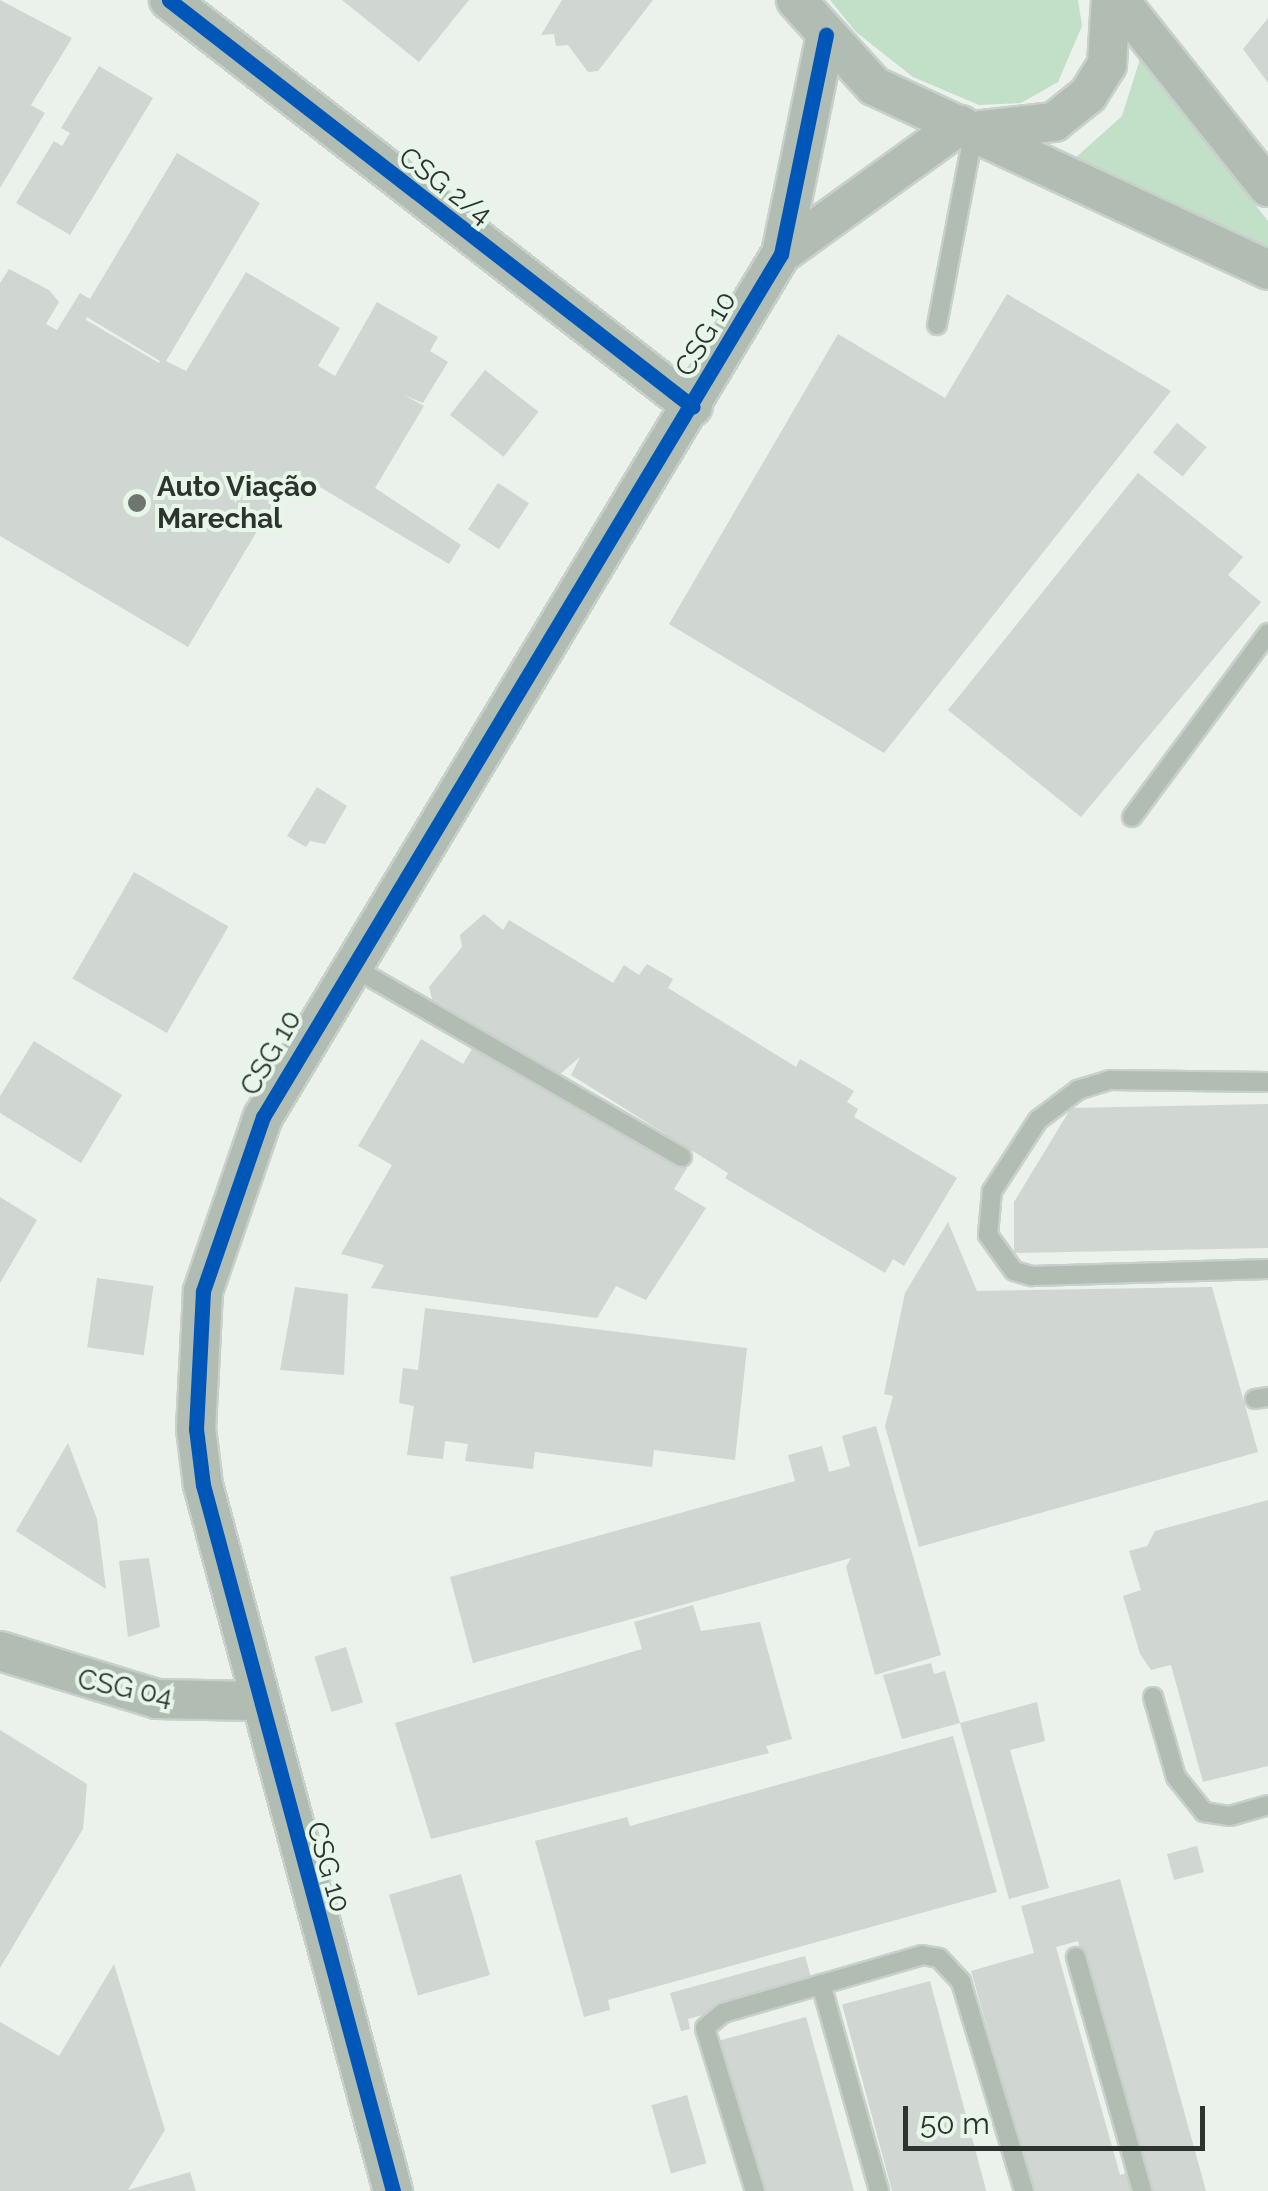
<!DOCTYPE html>
<html>
<head>
<meta charset="utf-8">
<style>
  body { margin:0 }
  #map { position:relative; width:1268px; height:2191px; overflow:hidden; background:#eaf2eb; font-family:Raleway,sans-serif }
  div>[style] { position:absolute }
  .green>* { inset:0; background:#c2dfc8 }
  .building>* { inset:0; background:#d0d6d1; transform-origin:0 0 }
  .roads { filter:drop-shadow(2px 0 #c9cfca) drop-shadow(-2px 0 #c9cfca) drop-shadow(0 2px #c9cfca) drop-shadow(0 -2px #c9cfca) }
  .service>* { height:18px; margin:-9px; padding:0 9px; transform-origin:9px; border-radius:9px; background:#b1bcb3 }
  .minor>* { height:38px; margin:-19px; padding:0 19px; transform-origin:19px; border-radius:19px; background:#b1bcb3 }
  .cycleway>* { height:15px; margin:-7.5px; padding:0 7.5px; transform-origin:7.5px; border-radius:7.5px; background:#0057b8 }
  .dots>* { width:28px; height:28px; translate:-50% -50%; box-sizing:border-box; border:5px solid #e6f6e9; border-radius:50% }
  span { translate:-50% -50%; white-space:nowrap; text-align:center; line-height:1.15; -webkit-text-stroke:8px #e6f6e9; paint-order:stroke }
  .street-label { font-size:28px; color:#2d332e }
  .poi-label { font-size:28px; color:#2d332e; font-weight:700 }
  .left { translate:0 -50%; text-align:left }
  .scale { position:absolute; left:903px; top:2106px; width:302px; height:45px; box-sizing:border-box; border:5px solid #2d332e; border-top:0; padding-left:12px; font-size:30px; line-height:35px; white-space:nowrap; color:#2d332e; -webkit-text-stroke:8px #e6f6e9; paint-order:stroke }
</style>
</head>
<body>
<div id="map">
  <div class="green">
    <i style="clip-path:polygon(830px 0,1078px 0,1082px 26px,1058px 82px,1021px 103px,979px 105px,913px 77px,856px 32px)"></i>
    <i style="clip-path:polygon(1140px 59px,1268px 221px,1268px 251px,1072px 161px,1122px 116px)"></i>
  </div>
  <div class="building">
    <i style="clip-path:polygon(0 0,72px 38px,31px 105px,45px 113px,0 188px)"></i>
    <i style="clip-path:polygon(342px 0,469px 0,419px 62px)"></i>
    <i style="clip-path:polygon(562px 0,653px 0,598px 71px,588px 72px,568px 45px,556px 46px,554px 34px,541px 35px)"></i>
    <i style="clip-path:polygon(1268px 18px,1268px 83px,1243px 49px)"></i>
    <i style="clip-path:polygon(99px 66px,153px 98px,70px 235px,16px 203px,54px 141px,62px 146px,70px 133px,61px 128px)"></i>
    <i style="clip-path:polygon(evenodd,177px 153px,260px 203px,166px 361px,186px 371px,246px 272px,340px 328px,318px 366px,335px 376px,377px 302px,438px 337px,430px 351px,448px 362px,423px 403px,404px 395px,424px 406px,375px 488px,461px 545px,449px 564px,293px 471px,188px 647px,0 536px,0 283px,9px 269px,49px 290px,59px 302px,46px 324px,57px 330px,80px 293px,90px 299px,177px 153px,87px 317px,160px 361px,159px 363px,86px 320px,87px 317px)"></i>
    <i style="clip-path:polygon(1007px 294px,1171px 391px,884px 753px,669px 624px,838px 334px,945px 398px)"></i>
    <i style="left:485px;top:370px;width:68px;height:57px;rotate:38deg"></i>
    <i style="left:1177px;top:423px;width:38px;height:38px;rotate:39deg"></i>
    <i style="clip-path:polygon(1138px 473px,1243px 557px,1228px 575px,1261px 602px,1081px 817px,948px 710px)"></i>
    <i style="left:498px;top:483px;width:37px;height:55px;rotate:33deg"></i>
    <i style="clip-path:polygon(317px 787px,347px 806px,325px 844px,310px 841px,306px 847px,287px 836px)"></i>
    <i style="left:134px;top:872px;width:109px;height:123px;rotate:30deg"></i>
    <i style="clip-path:polygon(484px 914px,503px 930px,509px 920px,613px 983px,624px 965px,639px 975px,647px 964px,673px 979px,668px 988px,796px 1067px,800px 1059px,854px 1091px,847px 1102px,858px 1109px,854px 1117px,957px 1178px,904px 1266px,893px 1259px,885px 1273px,725px 1178px,728px 1173px,571px 1075px,580px 1057px,559px 1075px,432px 999px,429px 987px,462px 947px,460px 935px)"></i>
    <i style="clip-path:polygon(421px 1039px,463px 1064px,476px 1042px,687px 1168px,674px 1189px,706px 1208px,646px 1300px,616px 1286px,597px 1318px,371px 1288px,384px 1265px,341px 1254px,392px 1165px,358px 1146px)"></i>
    <i style="clip-path:polygon(34px 1041px,122px 1095px,81px 1163px,0 1113px,0 1096px)"></i>
    <i style="clip-path:polygon(1268px 1104px,1268px 1248px,1014px 1253px,1014px 1202px,1071px 1108px)"></i>
    <i style="clip-path:polygon(0 1197px,37px 1220px,0 1283px)"></i>
    <i style="clip-path:polygon(948px 1222px,977px 1291px,1212px 1287px,1258px 1452px,919px 1547px,885px 1426px,893px 1396px,884px 1394px,905px 1293px)"></i>
    <i style="left:97px;top:1278px;width:57px;height:70px;rotate:8deg"></i>
    <i style="clip-path:polygon(295px 1287px,348px 1294px,344px 1375px,280px 1370px)"></i>
    <i style="clip-path:polygon(425px 1308px,747px 1348px,735px 1460px,654px 1450px,652px 1467px,535px 1452px,533px 1469px,465px 1461px,468px 1444px,445px 1441px,443px 1459px,407px 1455px,414px 1406px,399px 1403px,403px 1368px,418px 1370px)"></i>
    <i style="clip-path:polygon(876px 1426px,941px 1655px,875px 1675px,846px 1567px,851px 1558px,473px 1663px,450px 1577px,795px 1481px,788px 1455px,822px 1446px,829px 1472px,850px 1466px,842px 1436px)"></i>
    <i style="clip-path:polygon(68px 1443px,97px 1519px,106px 1589px,16px 1531px)"></i>
    <i style="clip-path:polygon(1268px 1500px,1268px 1766px,1203px 1782px,1171px 1665px,1151px 1670px,1140px 1654px,1123px 1596px,1141px 1590px,1129px 1551px,1147px 1546px,1155px 1531px)"></i>
    <i style="clip-path:polygon(149px 1558px,160px 1627px,128px 1637px,119px 1561px)"></i>
    <i style="clip-path:polygon(693px 1605px,701px 1631px,760px 1622px,792px 1739px,766px 1746px,769px 1753px,431px 1839px,395px 1723px,642px 1649px,634px 1622px)"></i>
    <i style="left:346px;top:1647px;width:58px;height:33px;rotate:73deg"></i>
    <i style="clip-path:polygon(931px 1663px,934px 1674px,945px 1671px,960px 1723px,902px 1739px,883px 1675px)"></i>
    <i style="clip-path:polygon(1037px 1702px,1045px 1741px,1010px 1750px,1049px 1888px,1009px 1899px,960px 1723px)"></i>
    <i style="clip-path:polygon(0 1730px,87px 1784px,83px 1829px,0 1968px)"></i>
    <i style="clip-path:polygon(953px 1736px,997px 1892px,608px 2000px,610px 2010px,584px 2017px,535px 1841px,627px 1817px,630px 1826px)"></i>
    <i style="left:1197px;top:1846px;width:27px;height:31px;rotate:75deg"></i>
    <i style="left:461px;top:1874px;width:105px;height:75px;rotate:74deg"></i>
    <i style="clip-path:polygon(evenodd,1120px 1879px,1206px 2191px,1033px 2191px,971px 1971px,1034px 1953px,1021px 1906px,1120px 1879px,1078px 1941px,1141px 2169px,1120px 2175px,1056px 1947px,1078px 1941px)"></i>
    <i style="clip-path:polygon(805px 1956px,813px 1984px,688px 2019px,690px 2029px,681px 2031px,670px 1993px)"></i>
    <i style="clip-path:polygon(114px 1964px,165px 2130px,128px 2190px,190px 2172px,196px 2191px,0 2191px,0 2022px,59px 2056px)"></i>
    <i style="left:930px;top:1981px;width:218px;height:91px;rotate:75deg"></i>
    <i style="clip-path:polygon(806px 2017px,854px 2191px,760px 2191px,718px 2041px)"></i>
    <i style="left:687px;top:2095px;width:71px;height:37px;rotate:74deg"></i>
  </div>
  <div class="roads">
    <div class="service">
      <i style="left:937px;top:325px;width:197px;rotate:-79.2deg"></i>
      <i style="left:1132px;top:817px;width:229px;rotate:-53.5deg"></i>
      <i style="left:351px;top:966px;width:382px;rotate:30deg"></i>
      <i style="left:1268px;top:1082px;width:158px;rotate:-179.3deg"></i>
      <i style="left:1110px;top:1080px;width:34px;rotate:163deg"></i>
      <i style="left:1078px;top:1090px;width:50px;rotate:143.1deg"></i>
      <i style="left:1038px;top:1120px;width:85px;rotate:122.9deg"></i>
      <i style="left:992px;top:1191px;width:44px;rotate:95.2deg"></i>
      <i style="left:988px;top:1235px;width:44px;rotate:54.2deg"></i>
      <i style="left:1014px;top:1271px;width:19px;rotate:16deg"></i>
      <i style="left:1032px;top:1276px;width:236px;rotate:-1.7deg"></i>
      <i style="left:1255px;top:1399px;width:13px;rotate:-9deg"></i>
      <i style="left:1153px;top:1697px;width:83px;rotate:74deg"></i>
      <i style="left:1176px;top:1777px;width:45px;rotate:51.3deg"></i>
      <i style="left:1204px;top:1812px;width:26px;rotate:9deg"></i>
      <i style="left:1230px;top:1816px;width:40px;rotate:-16deg"></i>
      <i style="left:1076px;top:1957px;width:243px;rotate:74.2deg"></i>
      <i style="left:821px;top:1984px;width:215px;rotate:74.3deg"></i>
      <i style="left:755px;top:2191px;width:170px;rotate:-107.1deg"></i>
      <i style="left:705px;top:2028px;width:23px;rotate:-40deg"></i>
      <i style="left:723px;top:2013px;width:207px;rotate:-16.2deg"></i>
      <i style="left:922px;top:1955px;width:17px;rotate:10deg"></i>
      <i style="left:939px;top:1958px;width:33px;rotate:47deg"></i>
      <i style="left:961px;top:1982px;width:218px;rotate:73.2deg"></i>
    </div>
    <div class="minor">
      <i style="left:169px;top:0;width:663px;rotate:37.84deg"></i>
      <i style="left:796px;top:0;width:116px;rotate:47.8deg"></i>
      <i style="left:874px;top:86px;width:435px;rotate:25deg"></i>
      <i style="left:1119px;top:0;width:239px;rotate:51.5deg"></i>
      <i style="left:974px;top:131px;width:81px;rotate:-6.4deg"></i>
      <i style="left:1054px;top:122px;width:43px;rotate:-38.5deg"></i>
      <i style="left:1088px;top:95px;width:36px;rotate:-58deg"></i>
      <i style="left:1107px;top:65px;width:65px;rotate:-86.5deg"></i>
      <i style="left:781px;top:254px;width:221px;rotate:-35.8deg"></i>
      <i style="left:0;top:1651px;width:164px;rotate:17deg"></i>
      <i style="left:157px;top:1699px;width:98px;rotate:1.2deg"></i>
      <i style="left:393px;top:2191px;width:731px;rotate:-105.06deg"></i>
      <i style="left:203px;top:1485px;width:56px;rotate:-97.1deg"></i>
      <i style="left:196px;top:1429px;width:138px;rotate:-87.1deg"></i>
      <i style="left:203px;top:1291px;width:184px;rotate:-71deg"></i>
      <i style="left:263px;top:1117px;width:1007px;rotate:-59.03deg"></i>
      <i style="left:781px;top:254px;width:224px;rotate:-78.4deg"></i>
    </div>
  </div>
  <div class="cycleway">
    <i style="left:169px;top:0;width:663px;rotate:37.84deg"></i>
    <i style="left:393px;top:2191px;width:731px;rotate:-105.06deg"></i>
    <i style="left:203px;top:1485px;width:56px;rotate:-97.1deg"></i>
    <i style="left:196px;top:1429px;width:138px;rotate:-87.1deg"></i>
    <i style="left:203px;top:1291px;width:184px;rotate:-71deg"></i>
    <i style="left:263px;top:1117px;width:1007px;rotate:-59.03deg"></i>
    <i style="left:781px;top:254px;width:224px;rotate:-78.4deg"></i>
  </div>
  <div class="dots">
    <i style="left:137px;top:503px;background:#6f7670"></i>
  </div>
  <div class="street-label">
    <span style="left:445px;top:186px;rotate:37deg">CSG 2/4</span>
    <span style="left:706px;top:334px;rotate:-60deg">CSG 10</span>
    <span style="left:271px;top:1053px;rotate:-60deg">CSG 10</span>
    <span style="left:125px;top:1688px;rotate:11deg">CSG 04</span>
    <span style="left:328px;top:1867px;rotate:74deg">CSG 10</span>
  </div>
  <div class="poi-label">
    <span class="left" style="left:157px;top:503px">Auto Viação<br>Marechal</span>
  </div>
  <div class="scale">50 m</div>
</div>
</body>
</html>
